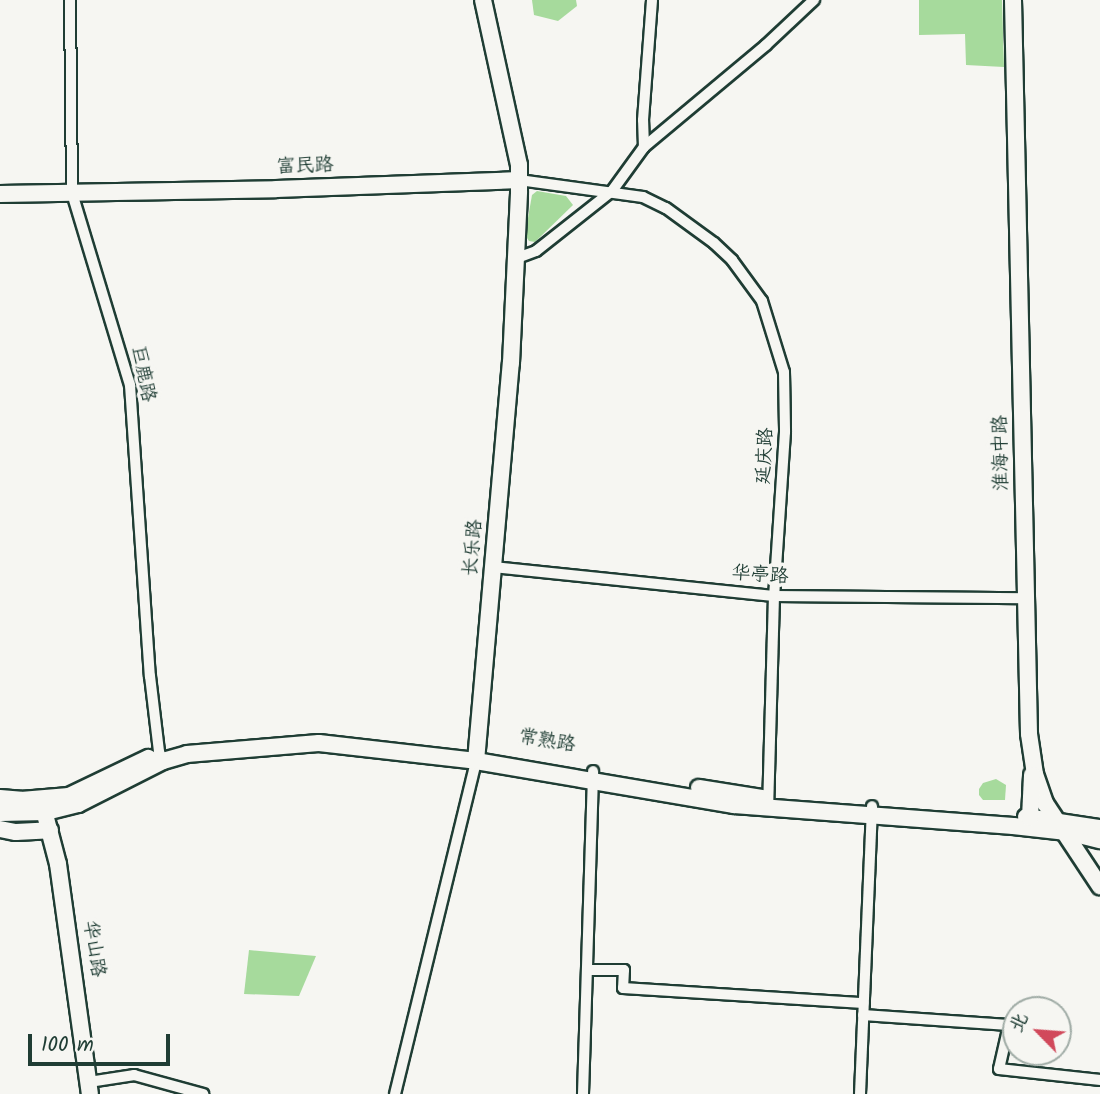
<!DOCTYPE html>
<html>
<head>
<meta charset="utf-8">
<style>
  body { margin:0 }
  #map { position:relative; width:1100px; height:1094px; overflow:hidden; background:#f6f6f2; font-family:Kalam,"LXGW WenKai TC",sans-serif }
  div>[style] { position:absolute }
  .green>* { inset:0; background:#a6da9c }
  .roads { filter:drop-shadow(2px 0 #1f3d34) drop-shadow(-2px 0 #1f3d34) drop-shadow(0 2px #1f3d34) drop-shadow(0 -2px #1f3d34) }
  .street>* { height:10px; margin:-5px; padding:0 5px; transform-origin:5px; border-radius:5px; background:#f6f6f2 }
  .secondary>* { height:16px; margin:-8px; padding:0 8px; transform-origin:8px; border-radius:8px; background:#f6f6f2 }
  span { translate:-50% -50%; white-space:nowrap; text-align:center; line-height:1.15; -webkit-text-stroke:7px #f6f6f2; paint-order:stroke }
  .street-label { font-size:19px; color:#1f3d34 }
  .north { position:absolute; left:1002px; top:996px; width:70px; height:70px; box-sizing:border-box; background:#f6f6f2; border:2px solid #a0aca6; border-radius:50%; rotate:295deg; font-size:19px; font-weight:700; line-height:28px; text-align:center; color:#1f3d34 }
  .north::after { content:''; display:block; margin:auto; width:24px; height:32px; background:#d1495b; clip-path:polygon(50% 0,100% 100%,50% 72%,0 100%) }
  .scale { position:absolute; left:28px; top:1034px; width:142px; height:32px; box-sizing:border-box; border:4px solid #1f3d34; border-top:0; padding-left:9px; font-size:21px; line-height:24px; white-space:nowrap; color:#1f3d34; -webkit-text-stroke:5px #f6f6f2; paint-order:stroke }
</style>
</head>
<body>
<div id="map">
  <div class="green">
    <i style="clip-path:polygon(532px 0,576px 0,577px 6px,558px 21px,534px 15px)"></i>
    <i style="clip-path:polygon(919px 0,1002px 0,1004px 67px,966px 65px,965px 34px,919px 35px)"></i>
    <i style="clip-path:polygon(537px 191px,566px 196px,573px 205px,535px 242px,529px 241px,525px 235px,532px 195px)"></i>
    <i style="clip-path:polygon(996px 779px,1006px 785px,1005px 800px,983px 800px,979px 795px,979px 789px,983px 783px)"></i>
    <i style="clip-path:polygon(249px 950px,316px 956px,299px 996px,244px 994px)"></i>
  </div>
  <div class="roads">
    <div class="street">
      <i style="left:70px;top:0;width:193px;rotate:89.4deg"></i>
      <i style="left:72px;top:193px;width:201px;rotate:73.2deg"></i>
      <i style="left:130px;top:385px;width:292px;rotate:86.1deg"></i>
      <i style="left:150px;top:676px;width:77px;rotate:83.2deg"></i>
      <i style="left:159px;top:752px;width:10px;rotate:66deg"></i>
      <i style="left:644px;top:147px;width:27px;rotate:-92deg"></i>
      <i style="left:643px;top:120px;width:120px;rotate:-85.7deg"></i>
      <i style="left:519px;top:180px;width:125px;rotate:7.8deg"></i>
      <i style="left:643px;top:197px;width:25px;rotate:26deg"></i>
      <i style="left:666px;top:208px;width:59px;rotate:36.1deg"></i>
      <i style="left:714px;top:243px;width:25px;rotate:43deg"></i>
      <i style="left:732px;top:260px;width:51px;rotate:53.8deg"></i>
      <i style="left:762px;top:301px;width:74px;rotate:72.8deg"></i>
      <i style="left:784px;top:372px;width:60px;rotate:89deg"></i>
      <i style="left:785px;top:432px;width:164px;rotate:93.8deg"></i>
      <i style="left:774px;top:596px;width:210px;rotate:91.6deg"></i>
      <i style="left:517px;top:258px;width:20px;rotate:-20deg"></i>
      <i style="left:536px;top:251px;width:97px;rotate:-38.3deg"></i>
      <i style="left:612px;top:191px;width:54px;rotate:-54deg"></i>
      <i style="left:644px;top:147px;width:159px;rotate:-39.9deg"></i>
      <i style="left:766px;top:45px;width:66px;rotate:-43.2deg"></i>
      <i style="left:493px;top:567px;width:282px;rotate:5.9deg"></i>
      <i style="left:774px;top:596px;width:252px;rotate:0.5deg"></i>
      <i style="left:588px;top:970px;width:36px"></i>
      <i style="left:624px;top:970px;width:18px;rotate:93deg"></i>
      <i style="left:623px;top:988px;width:241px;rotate:3.6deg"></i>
      <i style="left:863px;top:1015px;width:146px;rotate:3.9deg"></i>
      <i style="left:1009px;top:1025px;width:45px;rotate:102.8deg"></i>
      <i style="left:999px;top:1069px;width:102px;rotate:6.2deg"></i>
      <i style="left:89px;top:1082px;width:46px;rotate:-8.8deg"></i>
      <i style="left:134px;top:1075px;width:72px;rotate:15.4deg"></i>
      <i style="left:395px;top:1094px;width:343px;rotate:-76.3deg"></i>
      <i style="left:583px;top:1094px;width:323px;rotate:-88.2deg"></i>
      <i style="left:860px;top:1094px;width:288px;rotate:-87.6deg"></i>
    </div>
    <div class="secondary">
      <i style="left:1013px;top:0;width:734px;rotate:88.75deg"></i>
      <i style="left:1029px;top:734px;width:40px;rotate:81.5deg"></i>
      <i style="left:1035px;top:774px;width:31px;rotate:71deg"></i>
      <i style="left:1045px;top:803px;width:100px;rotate:56.5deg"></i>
      <i style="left:0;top:194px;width:276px;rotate:-1deg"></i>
      <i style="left:276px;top:189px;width:243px;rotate:-2.1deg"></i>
      <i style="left:476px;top:761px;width:400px;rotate:-85deg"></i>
      <i style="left:511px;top:363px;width:172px;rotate:-87.3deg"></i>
      <i style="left:519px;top:191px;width:26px;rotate:-90deg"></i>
      <i style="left:519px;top:165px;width:169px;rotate:-102.3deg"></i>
      <i style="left:699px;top:788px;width:65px;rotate:8.9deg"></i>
      <i style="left:0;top:798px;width:21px;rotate:5deg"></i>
      <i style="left:21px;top:800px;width:48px;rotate:-4.8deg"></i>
      <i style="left:69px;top:796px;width:88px;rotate:-25.7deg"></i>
      <i style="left:42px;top:803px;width:63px;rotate:75.3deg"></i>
      <i style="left:58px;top:864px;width:232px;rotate:82.1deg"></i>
      <i style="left:0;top:813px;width:46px;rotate:-1.2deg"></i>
      <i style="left:46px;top:812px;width:33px;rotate:-14deg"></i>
      <i style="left:78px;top:804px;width:95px;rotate:-26.8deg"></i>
      <i style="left:163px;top:761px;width:25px;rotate:-16deg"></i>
      <i style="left:187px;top:754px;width:132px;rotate:-4.8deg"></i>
      <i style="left:319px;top:743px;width:158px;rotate:6.5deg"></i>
      <i style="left:476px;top:761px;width:262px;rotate:9.7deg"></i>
      <i style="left:734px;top:805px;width:280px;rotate:4.3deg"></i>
      <i style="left:1013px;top:826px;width:54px;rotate:6.3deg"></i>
      <i style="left:1067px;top:832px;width:34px;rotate:14deg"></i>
      <i style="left:1026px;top:817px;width:75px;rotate:8.5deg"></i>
      <i style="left:1030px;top:818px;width:43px;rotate:-87.3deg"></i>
      <i style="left:0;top:829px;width:16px;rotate:11deg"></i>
      <i style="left:16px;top:832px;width:34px;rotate:-3deg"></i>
    </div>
  </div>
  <div class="street-label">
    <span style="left:305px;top:167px;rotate:-2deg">富民路</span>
    <span style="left:142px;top:374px;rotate:78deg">巨鹿路</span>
    <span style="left:1002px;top:453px;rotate:-91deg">淮海中路</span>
    <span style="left:766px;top:456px;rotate:-87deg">延庆路</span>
    <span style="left:474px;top:548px;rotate:-85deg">长乐路</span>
    <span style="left:760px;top:576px;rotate:4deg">华亭路</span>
    <span style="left:547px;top:742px;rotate:9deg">常熟路</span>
    <span style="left:93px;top:949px;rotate:81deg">华山路</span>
  </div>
  <div class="north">北</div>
  <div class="scale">100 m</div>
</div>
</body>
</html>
